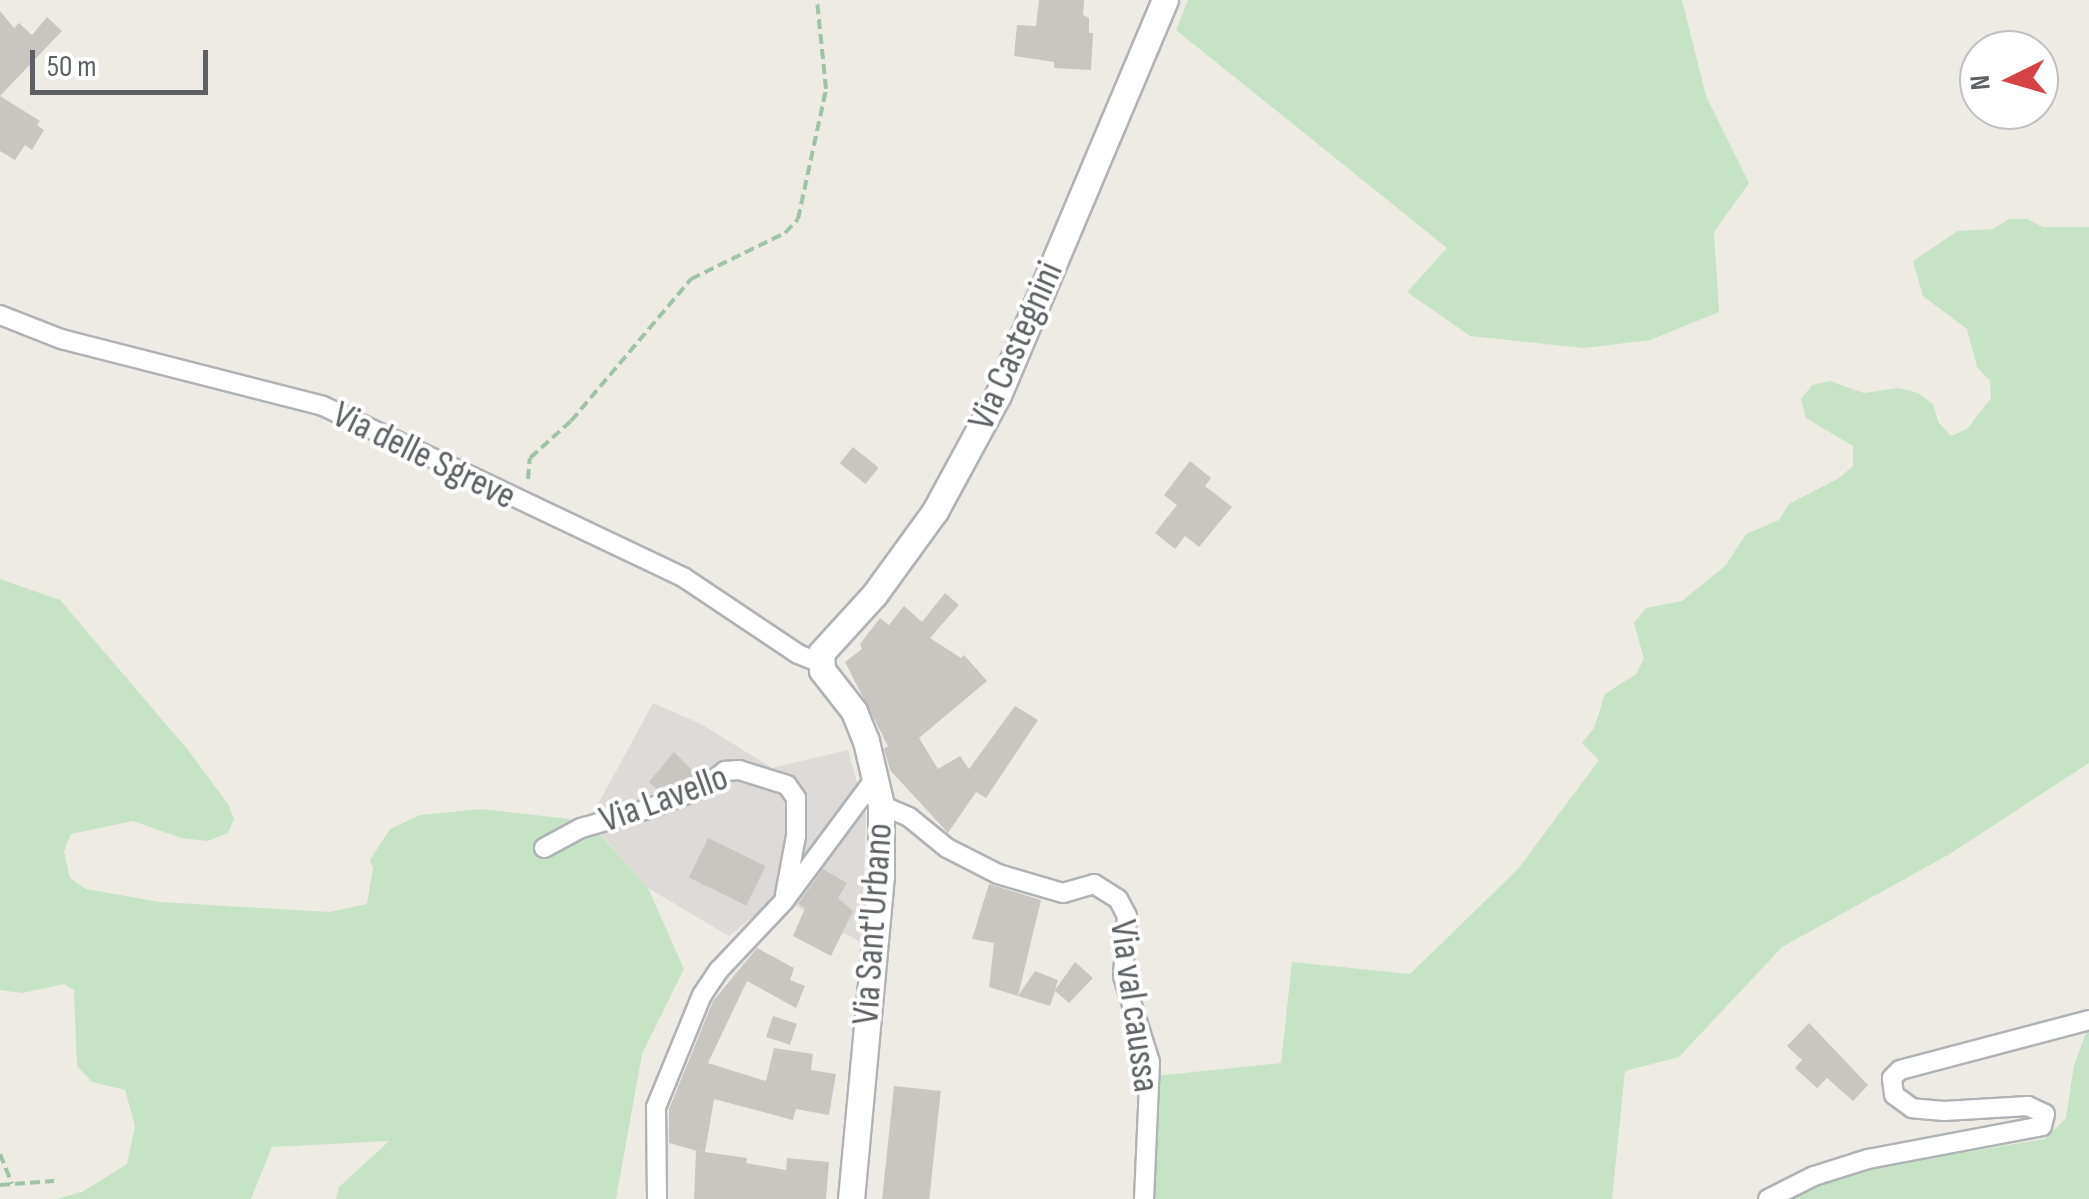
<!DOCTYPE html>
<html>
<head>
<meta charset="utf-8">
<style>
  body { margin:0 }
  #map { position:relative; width:2089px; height:1199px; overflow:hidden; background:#eeebe5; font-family:"Sofia Sans Condensed",sans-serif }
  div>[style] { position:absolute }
  .industrial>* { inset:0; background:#dddad7 }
  .green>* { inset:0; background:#c7e3c5 }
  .building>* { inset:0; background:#c9c6c2; transform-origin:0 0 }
  .path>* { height:4px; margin-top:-2px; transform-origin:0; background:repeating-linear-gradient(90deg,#9ec3a5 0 10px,transparent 0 15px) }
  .roads { filter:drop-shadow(2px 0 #b0b3b6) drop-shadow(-2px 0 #b0b3b6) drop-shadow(0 2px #b0b3b6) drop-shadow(0 -2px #b0b3b6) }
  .street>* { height:18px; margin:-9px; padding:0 9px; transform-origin:9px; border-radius:9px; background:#fff }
  .secondary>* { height:25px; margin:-12.5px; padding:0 12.5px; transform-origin:12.5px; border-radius:12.5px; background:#fff }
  span { translate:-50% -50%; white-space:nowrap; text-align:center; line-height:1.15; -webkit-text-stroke:8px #fff; paint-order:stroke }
  .street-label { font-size:38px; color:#5d6164 }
  .north { position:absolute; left:1959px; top:30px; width:100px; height:100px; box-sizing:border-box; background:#fff; border:2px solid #bec0c1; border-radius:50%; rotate:265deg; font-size:28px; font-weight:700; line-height:40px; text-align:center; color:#5d6164 }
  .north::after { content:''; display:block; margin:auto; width:35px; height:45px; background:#d74344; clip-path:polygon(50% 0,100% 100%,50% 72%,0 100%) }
  .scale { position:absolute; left:30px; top:50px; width:178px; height:45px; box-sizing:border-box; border:5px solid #5d6164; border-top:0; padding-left:12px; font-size:30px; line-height:35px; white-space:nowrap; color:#5d6164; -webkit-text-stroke:8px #fff; paint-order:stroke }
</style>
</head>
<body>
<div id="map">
  <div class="industrial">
    <i style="clip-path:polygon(653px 703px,701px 724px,772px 768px,848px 750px,866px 815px,862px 943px,778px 896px,729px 936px,648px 888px,589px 821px)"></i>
  </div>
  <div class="green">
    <i style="clip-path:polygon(1188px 0,1682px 0,1706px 96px,1749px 183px,1714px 232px,1719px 312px,1650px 340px,1584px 348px,1470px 336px,1407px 292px,1447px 248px,1176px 30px)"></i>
    <i style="clip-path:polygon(2009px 219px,2027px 219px,2043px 227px,2089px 227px,2089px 763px,1948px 855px,1782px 947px,1679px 1057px,1625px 1071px,1612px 1199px,1137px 1199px,1145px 1077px,1281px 1063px,1292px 962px,1410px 974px,1518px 869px,1599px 760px,1582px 743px,1594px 728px,1605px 694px,1636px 674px,1644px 659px,1634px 623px,1646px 608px,1682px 601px,1726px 565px,1746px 534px,1779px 520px,1789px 504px,1839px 478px,1853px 466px,1853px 446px,1806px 418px,1801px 399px,1812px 385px,1830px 381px,1864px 393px,1899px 388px,1918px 393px,1933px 404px,1939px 423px,1951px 436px,1967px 429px,1991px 398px,1990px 381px,1977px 367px,1967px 329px,1923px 296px,1913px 261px,1958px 231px,1993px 229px)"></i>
    <i style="clip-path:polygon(0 579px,60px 600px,188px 750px,228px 804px,234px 819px,228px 833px,208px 841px,181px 838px,133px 821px,71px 834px,64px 851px,70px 878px,86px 889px,160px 902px,329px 912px,367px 904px,373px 868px,370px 860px,390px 829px,420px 815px,481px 809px,588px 821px,648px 888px,684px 969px,642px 1054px,616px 1199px,336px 1199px,339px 1187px,389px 1141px,272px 1147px,251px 1199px,56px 1199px,82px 1192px,127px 1164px,135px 1126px,125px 1090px,92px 1082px,77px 1066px,74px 990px,64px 984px,23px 993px,0 990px)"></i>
    <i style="clip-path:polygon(2089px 1025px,2089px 1199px,1789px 1199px,1847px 1172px,2045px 1139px,2066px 1118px,2074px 1065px)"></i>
  </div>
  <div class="building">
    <i style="clip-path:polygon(1039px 0,1084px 0,1083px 15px,1089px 18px,1089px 33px,1093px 33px,1091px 70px,1054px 68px,1054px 62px,1014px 56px,1017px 25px,1036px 26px)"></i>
    <i style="clip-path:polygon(0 11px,14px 28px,19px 23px,32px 35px,47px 17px,62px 31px,0 96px)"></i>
    <i style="clip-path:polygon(0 96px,40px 121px,37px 125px,44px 130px,32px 150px,25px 145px,15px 160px,0 151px)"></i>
    <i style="left:853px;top:447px;width:33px;height:21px;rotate:39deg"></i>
    <i style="clip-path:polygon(1190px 461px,1211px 478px,1205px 486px,1232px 507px,1199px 547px,1185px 536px,1175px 549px,1155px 533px,1177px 505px,1164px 495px)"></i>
    <i style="clip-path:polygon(945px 593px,959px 605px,930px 638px,961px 658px,964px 655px,987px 681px,919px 738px,938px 769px,960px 756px,969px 769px,1015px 706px,1038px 720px,986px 798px,976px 792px,948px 833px,890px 770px,884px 749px,888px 746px,845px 662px,862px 649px,860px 644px,880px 618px,889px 625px,904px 606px,922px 622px)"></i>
    <i style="clip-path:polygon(674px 752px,698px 776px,659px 791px,649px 782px)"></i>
    <i style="left:708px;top:838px;width:64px;height:44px;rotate:26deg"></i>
    <i style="clip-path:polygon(823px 869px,847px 883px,838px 898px,853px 911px,831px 956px,793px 936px,805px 908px,798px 904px)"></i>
    <i style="clip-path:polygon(989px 884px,1041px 900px,1018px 996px,989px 987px,994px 943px,972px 939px)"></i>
    <i style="clip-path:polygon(757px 948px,794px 968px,790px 980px,805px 986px,796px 1008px,747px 981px,708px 1063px,766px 1081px,774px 1048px,813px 1054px,811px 1070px,836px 1074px,829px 1115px,796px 1109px,793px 1120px,714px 1099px,705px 1152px,747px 1158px,746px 1163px,786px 1170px,787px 1158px,829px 1162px,826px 1199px,694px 1199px,696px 1151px,701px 1152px,669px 1143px,669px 1109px,713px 1001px)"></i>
    <i style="clip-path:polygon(1075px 962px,1093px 978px,1069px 1003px,1055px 991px,1050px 1006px,1018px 996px,1035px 971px,1058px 980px,1055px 990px)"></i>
    <i style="left:773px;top:1016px;width:25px;height:22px;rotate:18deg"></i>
    <i style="clip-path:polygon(1809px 1023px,1868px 1085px,1853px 1101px,1827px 1078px,1817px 1088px,1795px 1068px,1802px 1060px,1787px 1046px)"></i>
    <i style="left:894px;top:1086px;width:47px;height:114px;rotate:6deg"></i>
  </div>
  <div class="path">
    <i style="left:528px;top:479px;width:21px;rotate:-85deg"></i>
    <i style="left:530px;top:458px;width:55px;rotate:-42.1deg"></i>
    <i style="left:571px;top:421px;width:186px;rotate:-49.8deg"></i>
    <i style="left:691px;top:279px;width:105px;rotate:-26.1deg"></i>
    <i style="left:785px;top:233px;width:19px;rotate:-47deg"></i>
    <i style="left:798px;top:219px;width:133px;rotate:-77.8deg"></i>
    <i style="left:826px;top:89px;width:89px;rotate:-95.8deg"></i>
    <i style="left:0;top:1154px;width:32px;rotate:68deg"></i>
    <i style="left:0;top:1185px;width:54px;rotate:-4.2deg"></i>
  </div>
  <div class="roads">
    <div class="street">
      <i style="left:0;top:315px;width:66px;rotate:21.5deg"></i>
      <i style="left:61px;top:339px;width:270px;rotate:14.3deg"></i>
      <i style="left:323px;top:406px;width:399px;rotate:25.4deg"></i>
      <i style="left:683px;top:577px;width:138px;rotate:33.8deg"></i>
      <i style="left:798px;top:654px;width:24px;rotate:22deg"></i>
      <i style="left:881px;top:805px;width:30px;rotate:23deg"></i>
      <i style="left:909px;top:817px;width:49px;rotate:39.2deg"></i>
      <i style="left:947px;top:848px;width:57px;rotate:27deg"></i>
      <i style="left:998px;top:874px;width:68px;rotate:16.3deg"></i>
      <i style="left:1063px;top:893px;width:32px;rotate:-16deg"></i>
      <i style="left:1094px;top:884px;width:28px;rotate:32deg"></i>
      <i style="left:1118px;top:899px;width:19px;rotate:62deg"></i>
      <i style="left:1127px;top:916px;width:60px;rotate:93.8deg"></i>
      <i style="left:1123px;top:976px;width:90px;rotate:72.6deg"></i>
      <i style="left:1150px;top:1062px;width:137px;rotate:92.5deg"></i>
      <i style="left:544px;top:848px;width:42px;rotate:-28.4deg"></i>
      <i style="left:581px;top:828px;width:66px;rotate:-15.7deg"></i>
      <i style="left:645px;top:810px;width:64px;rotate:-21deg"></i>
      <i style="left:705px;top:787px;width:26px;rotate:-39deg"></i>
      <i style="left:725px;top:771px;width:14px;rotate:-4deg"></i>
      <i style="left:739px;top:770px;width:50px;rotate:17.4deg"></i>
      <i style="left:787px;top:785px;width:16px;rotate:55deg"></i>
      <i style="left:796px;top:798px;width:38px;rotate:90deg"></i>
      <i style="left:796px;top:836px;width:60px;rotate:100.6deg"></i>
      <i style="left:657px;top:1199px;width:92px;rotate:-90.6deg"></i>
      <i style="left:656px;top:1107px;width:121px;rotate:-67.7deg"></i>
      <i style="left:702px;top:995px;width:30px;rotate:-56deg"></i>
      <i style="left:719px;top:970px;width:95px;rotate:-46.7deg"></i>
      <i style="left:784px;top:901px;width:156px;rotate:-53.4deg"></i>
      <i style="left:1768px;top:1199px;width:51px;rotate:-26.6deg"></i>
      <i style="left:1814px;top:1176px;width:57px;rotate:-17.5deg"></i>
      <i style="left:1868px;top:1159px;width:177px;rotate:-10.7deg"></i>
      <i style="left:2042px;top:1126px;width:12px;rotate:-76deg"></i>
      <i style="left:2045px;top:1114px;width:19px;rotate:-155deg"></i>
      <i style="left:2028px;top:1106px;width:84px;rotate:176.6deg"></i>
      <i style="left:1944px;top:1111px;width:32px;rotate:-175deg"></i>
      <i style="left:1912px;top:1108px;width:22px;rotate:-144deg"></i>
      <i style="left:1894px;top:1095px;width:17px;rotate:-97deg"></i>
      <i style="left:1892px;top:1078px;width:11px;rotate:-45deg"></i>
      <i style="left:1900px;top:1070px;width:196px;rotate:-14.8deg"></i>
    </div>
    <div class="secondary">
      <i style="left:851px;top:1199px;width:324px;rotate:-84.7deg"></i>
      <i style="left:881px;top:876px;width:71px;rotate:-90deg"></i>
      <i style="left:881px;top:805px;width:66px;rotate:-103.2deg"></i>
      <i style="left:866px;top:741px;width:32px;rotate:-112deg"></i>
      <i style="left:854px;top:711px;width:52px;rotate:-128deg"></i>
      <i style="left:822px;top:670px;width:17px;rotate:-93deg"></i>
      <i style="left:821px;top:653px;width:79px;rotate:-47.6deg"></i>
      <i style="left:874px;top:595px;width:104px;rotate:-54deg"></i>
      <i style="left:935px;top:511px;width:132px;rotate:-61.5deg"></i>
      <i style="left:998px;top:395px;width:429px;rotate:-67.1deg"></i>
    </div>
  </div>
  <div class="street-label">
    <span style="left:1016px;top:346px;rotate:-66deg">Via Castegnini</span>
    <span style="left:424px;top:456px;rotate:26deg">Via delle Sgreve</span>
    <span style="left:664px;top:799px;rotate:-20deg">Via Lavello</span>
    <span style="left:873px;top:924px;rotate:-86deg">Via Sant'Urbano</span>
    <span style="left:1134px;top:1006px;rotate:82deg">Via val caussa</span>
  </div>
  <div class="north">N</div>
  <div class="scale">50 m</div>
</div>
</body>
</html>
